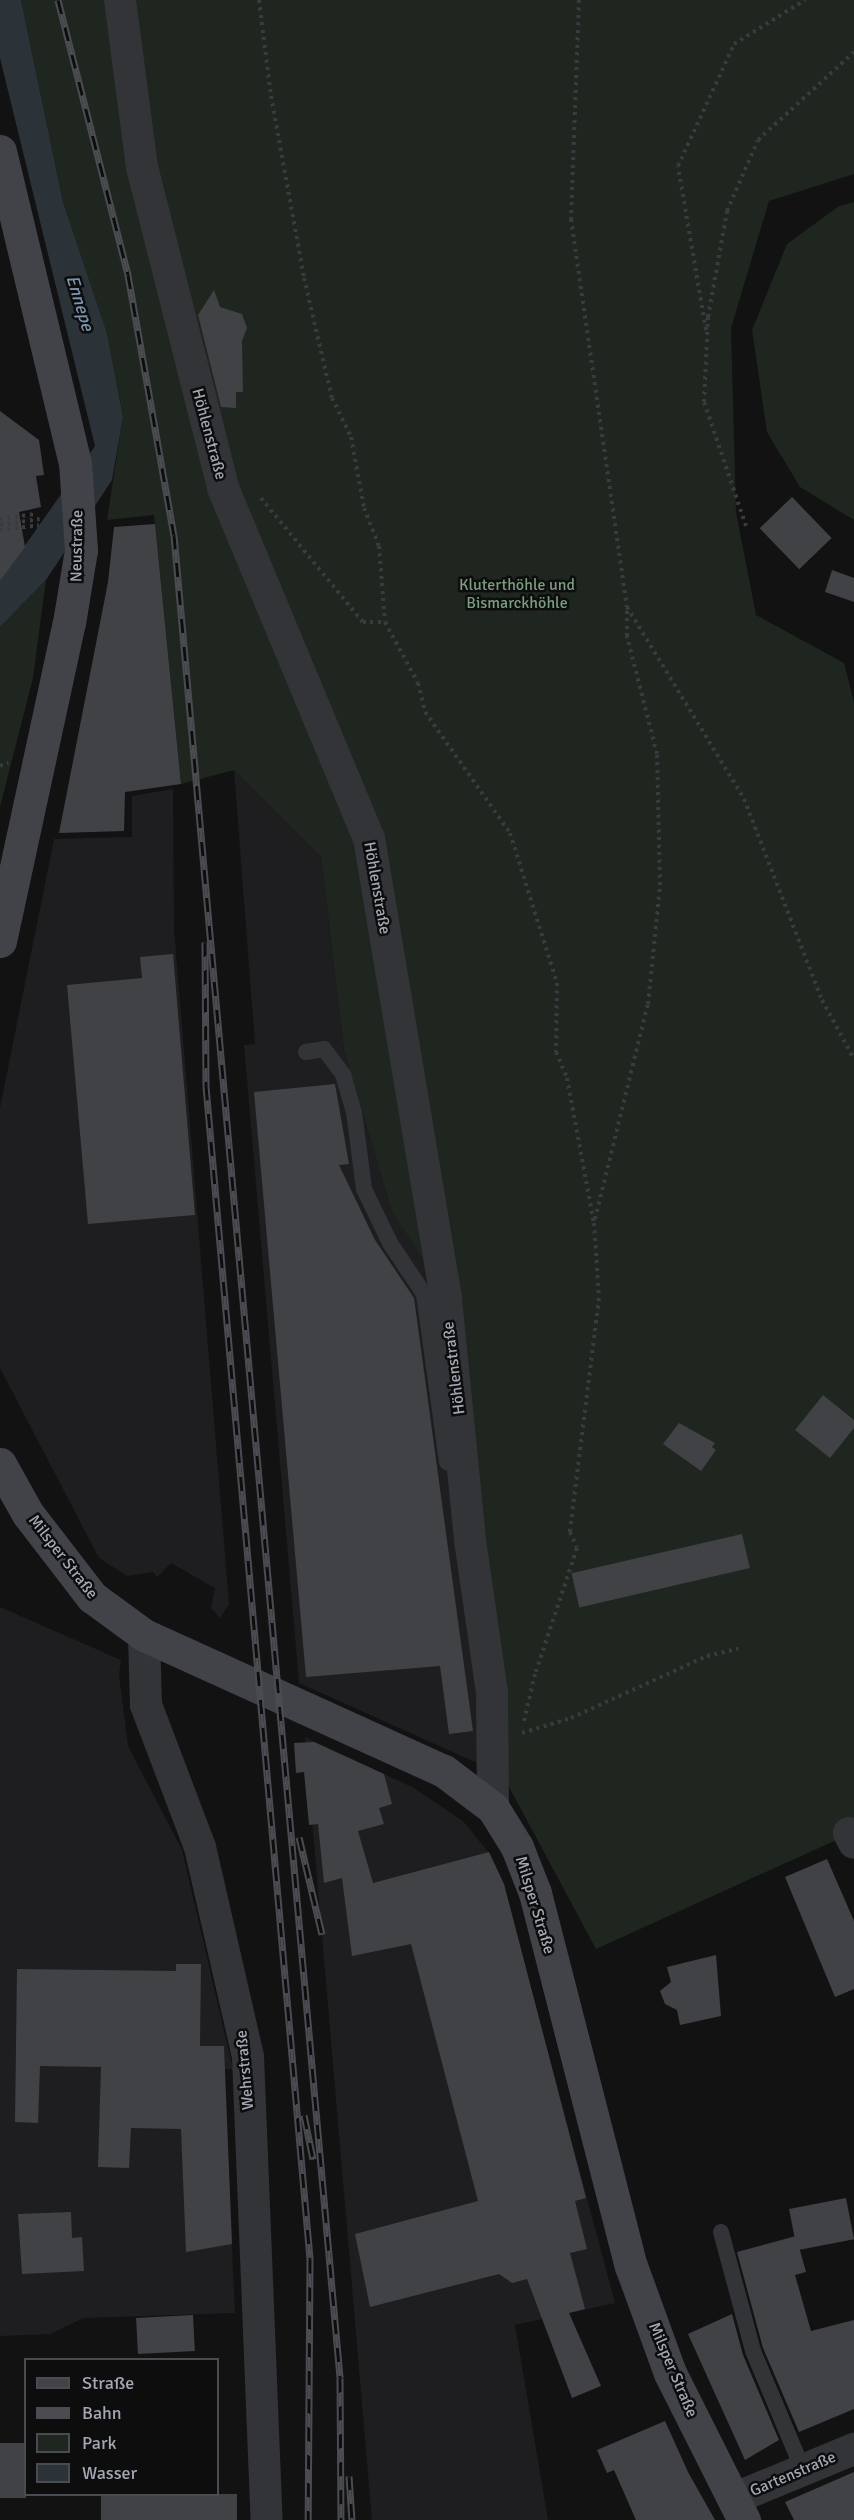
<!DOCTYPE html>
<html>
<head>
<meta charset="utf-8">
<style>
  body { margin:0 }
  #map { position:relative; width:854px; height:2520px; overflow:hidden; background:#121213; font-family:Signika,sans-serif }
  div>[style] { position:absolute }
  .built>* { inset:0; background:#1e1e20 }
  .green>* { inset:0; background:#1e261f }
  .water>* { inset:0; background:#2b3238 }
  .building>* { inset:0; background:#414246; transform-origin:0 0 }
  .path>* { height:4px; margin-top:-2px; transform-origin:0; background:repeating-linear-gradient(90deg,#393b3f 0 3px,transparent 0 7.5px) }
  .lane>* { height:16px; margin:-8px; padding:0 8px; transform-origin:8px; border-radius:8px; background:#333438 }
  .street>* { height:32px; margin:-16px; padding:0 16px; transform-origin:16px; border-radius:16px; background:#333438 }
  .secondary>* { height:33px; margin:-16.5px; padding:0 16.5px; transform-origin:16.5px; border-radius:16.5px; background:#414348 }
  .rail>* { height:7px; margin-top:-3.5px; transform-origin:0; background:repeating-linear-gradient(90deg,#0d0d0e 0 14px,#4a4c51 0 28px); box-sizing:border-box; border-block:2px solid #4a4c51 }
  .secondary-bridge>* { height:33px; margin:-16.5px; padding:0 16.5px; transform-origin:16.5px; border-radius:16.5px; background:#414348 }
  span { translate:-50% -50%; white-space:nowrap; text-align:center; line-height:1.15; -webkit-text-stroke:5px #0d0d0e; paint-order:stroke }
  .street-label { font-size:16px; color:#a4a8b3 }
  .park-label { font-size:16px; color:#7b9e7e }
  .water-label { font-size:18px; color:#7b95ae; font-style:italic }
  .legend { position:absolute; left:24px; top:2358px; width:195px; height:138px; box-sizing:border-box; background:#0d0d0e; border:2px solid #494b50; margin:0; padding:8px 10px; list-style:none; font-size:18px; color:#a4a8b3 }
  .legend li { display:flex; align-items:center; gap:12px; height:30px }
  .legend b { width:30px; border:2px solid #494b50 }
</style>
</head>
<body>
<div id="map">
  <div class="built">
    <i style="clip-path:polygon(234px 770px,321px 857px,344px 1050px,392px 1212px,460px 1314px,484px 1766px,299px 1683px,244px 1045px,255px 1044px)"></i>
    <i style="clip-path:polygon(173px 789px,174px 929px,229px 1604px,220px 1618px,211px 1608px,215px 1588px,171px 1563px,157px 1577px,153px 1572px,127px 1576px,99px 1558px,0 1368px,0 1108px,54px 839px,132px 837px,132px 796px)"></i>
    <i style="clip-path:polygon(0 1607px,121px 1660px,119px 1675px,128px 1746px,182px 1850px,233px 2069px,224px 2069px,235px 2313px,84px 2318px,50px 2334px,0 2336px)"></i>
    <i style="clip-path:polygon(305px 1737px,414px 1788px,464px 1822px,488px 1852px,503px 1884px,615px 2303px,515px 2325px,548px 2520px,372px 2520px)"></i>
  </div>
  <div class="green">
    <i style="clip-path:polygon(21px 0,854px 0,854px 174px,769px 201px,731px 328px,736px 512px,756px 615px,844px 663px,854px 702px,854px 1832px,596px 1949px,500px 1770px,446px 1294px,392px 1212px,344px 1050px,321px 857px,234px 770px,181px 784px,154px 515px,107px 520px,123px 416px,107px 333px,63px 202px)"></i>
    <i style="clip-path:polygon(854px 202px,854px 520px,800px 487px,767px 432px,752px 330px,787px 244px,839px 206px)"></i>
    <i style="clip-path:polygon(46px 580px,33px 678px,0 807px,0 627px)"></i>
  </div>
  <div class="water">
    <i style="clip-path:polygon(0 0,21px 0,63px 202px,107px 333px,123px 417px,112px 480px,46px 580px,0 627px,0 581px,95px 446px,0 58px)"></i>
  </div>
  <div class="building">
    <i style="clip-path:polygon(214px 290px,220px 307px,242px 314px,247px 328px,242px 341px,243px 392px,236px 392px,236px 408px,221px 407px,198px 315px)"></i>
    <i style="clip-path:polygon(0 411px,39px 440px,44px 475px,36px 476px,41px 507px,19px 512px,25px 547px,0 581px)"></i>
    <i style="left:792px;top:497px;width:57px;height:45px;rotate:46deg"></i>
    <i style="clip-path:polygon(155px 524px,181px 784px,125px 792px,124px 831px,59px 833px,108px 582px,114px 527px)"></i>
    <i style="clip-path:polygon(832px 570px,854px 578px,854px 602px,825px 592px)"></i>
    <i style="clip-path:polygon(173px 954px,195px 1215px,88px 1224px,67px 985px,142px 978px,140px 957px)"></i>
    <i style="clip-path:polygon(335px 1084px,349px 1164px,339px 1165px,375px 1240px,414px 1298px,473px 1731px,449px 1734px,440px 1666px,306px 1677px,254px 1092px)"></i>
    <i style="clip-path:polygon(823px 1395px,854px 1420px,854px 1428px,830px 1458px,795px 1430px)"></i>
    <i style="clip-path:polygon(679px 1423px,715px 1443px,712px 1447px,716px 1450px,701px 1471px,663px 1444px)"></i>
    <i style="left:742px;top:1534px;width:35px;height:175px;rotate:77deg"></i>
    <i style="clip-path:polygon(314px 1742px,384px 1774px,392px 1804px,379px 1808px,384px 1824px,358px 1831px,373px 1883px,489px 1852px,504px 1884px,586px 2198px,575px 2201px,587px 2249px,570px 2253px,585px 2309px,569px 2313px,601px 2386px,572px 2398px,527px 2279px,512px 2283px,499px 2274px,370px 2307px,355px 2234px,478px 2201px,411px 1944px,352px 1956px,342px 1878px,324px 1883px,318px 1824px,309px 1825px,304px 1772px,296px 1773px,294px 1743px)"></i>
    <i style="clip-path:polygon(827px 1859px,854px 1921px,854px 1989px,835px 1997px,785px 1877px)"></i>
    <i style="clip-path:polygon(716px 1955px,721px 2016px,680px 2025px,677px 2010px,665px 2004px,660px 1991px,671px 1982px,667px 1967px)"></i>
    <i style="clip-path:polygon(176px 1964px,201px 1964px,200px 2046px,224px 2046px,232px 2244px,186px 2252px,181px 2129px,131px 2128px,129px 2168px,98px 2167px,101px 2067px,40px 2066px,38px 2123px,15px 2122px,17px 1969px,176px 1971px)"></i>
    <i style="left:846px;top:2198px;width:42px;height:58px;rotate:79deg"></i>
    <i style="clip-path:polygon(71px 2212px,72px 2238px,82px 2237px,84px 2271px,22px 2274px,18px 2214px)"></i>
    <i style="clip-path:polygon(796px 2236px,806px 2272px,795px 2275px,811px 2331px,854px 2320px,854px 2409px,799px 2432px,763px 2348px,737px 2252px)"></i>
    <i style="clip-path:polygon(732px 2314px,743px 2355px,779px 2440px,745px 2460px,688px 2334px)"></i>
    <i style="left:193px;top:2315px;width:36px;height:57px;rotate:87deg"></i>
    <i style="clip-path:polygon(665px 2421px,688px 2472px,715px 2520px,636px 2520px,614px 2470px,607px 2473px,597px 2450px)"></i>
    <i style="left:26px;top:2443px;width:55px;height:26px;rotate:90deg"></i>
    <i style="clip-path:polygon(854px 2472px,854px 2520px,794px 2520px,785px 2502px)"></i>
    <i style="left:101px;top:2494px;width:136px;height:26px"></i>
  </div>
  <div class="path">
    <i style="left:259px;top:0;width:97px;rotate:82.9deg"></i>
    <i style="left:271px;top:96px;width:185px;rotate:79.7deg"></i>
    <i style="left:304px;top:278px;width:123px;rotate:76.9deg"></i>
    <i style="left:332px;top:398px;width:43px;rotate:64deg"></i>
    <i style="left:351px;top:437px;width:72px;rotate:79.6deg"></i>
    <i style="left:364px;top:508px;width:41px;rotate:68.5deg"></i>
    <i style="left:379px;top:546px;width:76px;rotate:85.5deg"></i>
    <i style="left:385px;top:622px;width:69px;rotate:61.6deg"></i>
    <i style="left:418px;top:683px;width:30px;rotate:76deg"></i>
    <i style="left:425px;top:712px;width:148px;rotate:54.9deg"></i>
    <i style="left:510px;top:833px;width:157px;rotate:72.6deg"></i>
    <i style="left:557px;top:983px;width:69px;rotate:90.8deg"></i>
    <i style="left:556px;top:1052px;width:28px;rotate:67deg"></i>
    <i style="left:567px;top:1078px;width:147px;rotate:79.5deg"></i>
    <i style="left:594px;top:1223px;width:75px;rotate:86.2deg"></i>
    <i style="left:599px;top:1298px;width:236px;rotate:97.1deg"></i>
    <i style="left:570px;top:1532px;width:17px;rotate:66deg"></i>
    <i style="left:577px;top:1548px;width:133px;rotate:108.4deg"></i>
    <i style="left:535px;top:1674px;width:52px;rotate:103.2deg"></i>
    <i style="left:579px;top:0;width:219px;rotate:92.1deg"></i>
    <i style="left:571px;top:219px;width:392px;rotate:81.8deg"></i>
    <i style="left:706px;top:330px;width:166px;rotate:-99.7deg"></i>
    <i style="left:678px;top:166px;width:134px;rotate:-65.3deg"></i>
    <i style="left:734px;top:44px;width:84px;rotate:-31.8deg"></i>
    <i style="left:261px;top:498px;width:161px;rotate:50.6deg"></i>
    <i style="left:363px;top:622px;width:22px"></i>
    <i style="left:0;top:519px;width:37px;rotate:-8deg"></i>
    <i style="left:0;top:525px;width:40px;rotate:-8.5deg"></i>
    <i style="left:746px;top:526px;width:131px;rotate:-108.7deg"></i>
    <i style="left:704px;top:402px;width:85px;rotate:-87.3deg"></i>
    <i style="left:708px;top:317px;width:108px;rotate:-79.8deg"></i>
    <i style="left:727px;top:211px;width:77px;rotate:-66.4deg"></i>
    <i style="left:758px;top:140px;width:130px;rotate:-42.5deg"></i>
    <i style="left:0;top:530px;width:39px;rotate:-7deg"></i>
    <i style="left:0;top:766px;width:9px;rotate:-21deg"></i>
    <i style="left:595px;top:1219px;width:221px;rotate:-76.2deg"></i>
    <i style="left:648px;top:1004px;width:120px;rotate:-84.2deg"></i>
    <i style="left:660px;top:885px;width:131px;rotate:-91.3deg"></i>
    <i style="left:657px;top:754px;width:122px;rotate:-104.3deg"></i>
    <i style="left:627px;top:636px;width:29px;rotate:-90deg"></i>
    <i style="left:627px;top:607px;width:225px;rotate:58.6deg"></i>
    <i style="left:744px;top:799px;width:216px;rotate:68.8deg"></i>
    <i style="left:822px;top:1000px;width:67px;rotate:61.5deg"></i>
    <i style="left:522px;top:1733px;width:51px;rotate:-17deg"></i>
    <i style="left:571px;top:1718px;width:149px;rotate:-24.5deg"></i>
    <i style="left:707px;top:1656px;width:32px;rotate:-13deg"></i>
  </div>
  <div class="lane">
    <i style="left:306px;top:1052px;width:18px;rotate:-9deg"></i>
    <i style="left:324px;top:1049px;width:31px;rotate:53deg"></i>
    <i style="left:343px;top:1074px;width:40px;rotate:74deg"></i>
    <i style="left:354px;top:1112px;width:78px;rotate:82.6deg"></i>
    <i style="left:364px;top:1189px;width:60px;rotate:64.3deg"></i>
    <i style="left:390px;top:1243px;width:61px;rotate:56.3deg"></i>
    <i style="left:424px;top:1294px;width:170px;rotate:82.2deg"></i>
    <i style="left:721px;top:2232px;width:123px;rotate:74.9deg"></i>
    <i style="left:753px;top:2351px;width:129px;rotate:67.2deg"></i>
  </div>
  <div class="street">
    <i style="left:120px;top:0;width:168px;rotate:82.5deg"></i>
    <i style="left:142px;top:167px;width:331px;rotate:75.8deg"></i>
    <i style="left:223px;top:488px;width:379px;rotate:67.4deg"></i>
    <i style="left:369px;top:838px;width:467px;rotate:80.5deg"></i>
    <i style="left:446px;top:1299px;width:242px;rotate:84.3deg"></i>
    <i style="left:470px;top:1540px;width:154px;rotate:81.8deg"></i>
    <i style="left:492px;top:1692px;width:116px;rotate:89.5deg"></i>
    <i style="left:144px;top:1635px;width:70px;rotate:88.4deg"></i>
    <i style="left:146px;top:1705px;width:152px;rotate:69.2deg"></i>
    <i style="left:200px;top:1847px;width:215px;rotate:77.1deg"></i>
    <i style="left:248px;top:2057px;width:463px;rotate:87.7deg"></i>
    <i style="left:849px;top:1833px;width:11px;rotate:63deg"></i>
    <i style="left:733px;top:2499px;width:131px;rotate:-22.5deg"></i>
  </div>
  <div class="secondary">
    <i style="left:0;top:151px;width:321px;rotate:76.5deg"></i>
    <i style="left:0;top:941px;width:325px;rotate:-77.8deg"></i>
    <i style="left:0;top:1464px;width:57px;rotate:60.8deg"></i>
    <i style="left:28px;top:1514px;width:105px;rotate:52.4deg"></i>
    <i style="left:92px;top:1597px;width:64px;rotate:36.2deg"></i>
    <i style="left:144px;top:1635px;width:329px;rotate:24.4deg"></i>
    <i style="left:444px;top:1771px;width:61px;rotate:37.1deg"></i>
    <i style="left:493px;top:1808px;width:46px;rotate:58.4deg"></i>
    <i style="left:517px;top:1847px;width:49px;rotate:68.6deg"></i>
    <i style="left:535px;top:1893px;width:385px;rotate:75.6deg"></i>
    <i style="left:631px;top:2266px;width:114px;rotate:70deg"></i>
    <i style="left:670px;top:2373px;width:165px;rotate:63.3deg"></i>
  </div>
  <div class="rail">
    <i style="left:58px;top:0;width:284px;rotate:75.7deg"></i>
    <i style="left:128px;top:275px;width:264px;rotate:80deg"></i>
    <i style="left:174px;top:535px;width:1850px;rotate:84.85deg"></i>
    <i style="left:340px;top:2378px;width:142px;rotate:89.6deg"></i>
    <i style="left:205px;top:942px;width:144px;rotate:89.6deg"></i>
    <i style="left:206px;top:1086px;width:1178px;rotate:84.93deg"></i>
    <i style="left:310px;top:2259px;width:261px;rotate:90.4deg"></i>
    <i style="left:299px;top:1837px;width:100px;rotate:76.7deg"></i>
    <i style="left:304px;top:2115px;width:45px;rotate:78.4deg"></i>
    <i style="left:349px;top:2476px;width:44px;rotate:86.1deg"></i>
  </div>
  <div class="secondary-bridge">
    <i style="left:69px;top:623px;width:74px;rotate:-80.7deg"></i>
    <i style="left:81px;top:550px;width:87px;rotate:-93.9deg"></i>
  </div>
  <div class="street-label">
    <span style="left:209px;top:434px;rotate:75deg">Höhlenstraße</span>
    <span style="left:77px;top:546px;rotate:-89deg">Neustraße</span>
    <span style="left:377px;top:888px;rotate:80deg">Höhlenstraße</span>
    <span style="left:454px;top:1368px;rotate:-97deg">Höhlenstraße</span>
    <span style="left:63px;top:1557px;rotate:52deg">Milsper Straße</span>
    <span style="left:535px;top:1905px;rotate:73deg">Milsper Straße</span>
    <span style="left:245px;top:2070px;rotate:-95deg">Wehrstraße</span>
    <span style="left:673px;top:2370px;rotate:67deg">Milsper Straße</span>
    <span style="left:793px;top:2474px;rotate:-23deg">Gartenstraße</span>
  </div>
  <div class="park-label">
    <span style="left:517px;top:594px">Kluterthöhle und<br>Bismarckhöhle</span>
  </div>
  <div class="water-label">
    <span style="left:80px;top:303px;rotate:73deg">Ennepe</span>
  </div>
  <ul class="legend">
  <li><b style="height:8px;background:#414348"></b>Straße</li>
  <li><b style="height:8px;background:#4a4c51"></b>Bahn</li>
  <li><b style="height:16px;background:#1e261f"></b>Park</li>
  <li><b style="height:16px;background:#2b3238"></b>Wasser</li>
  </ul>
</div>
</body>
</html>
